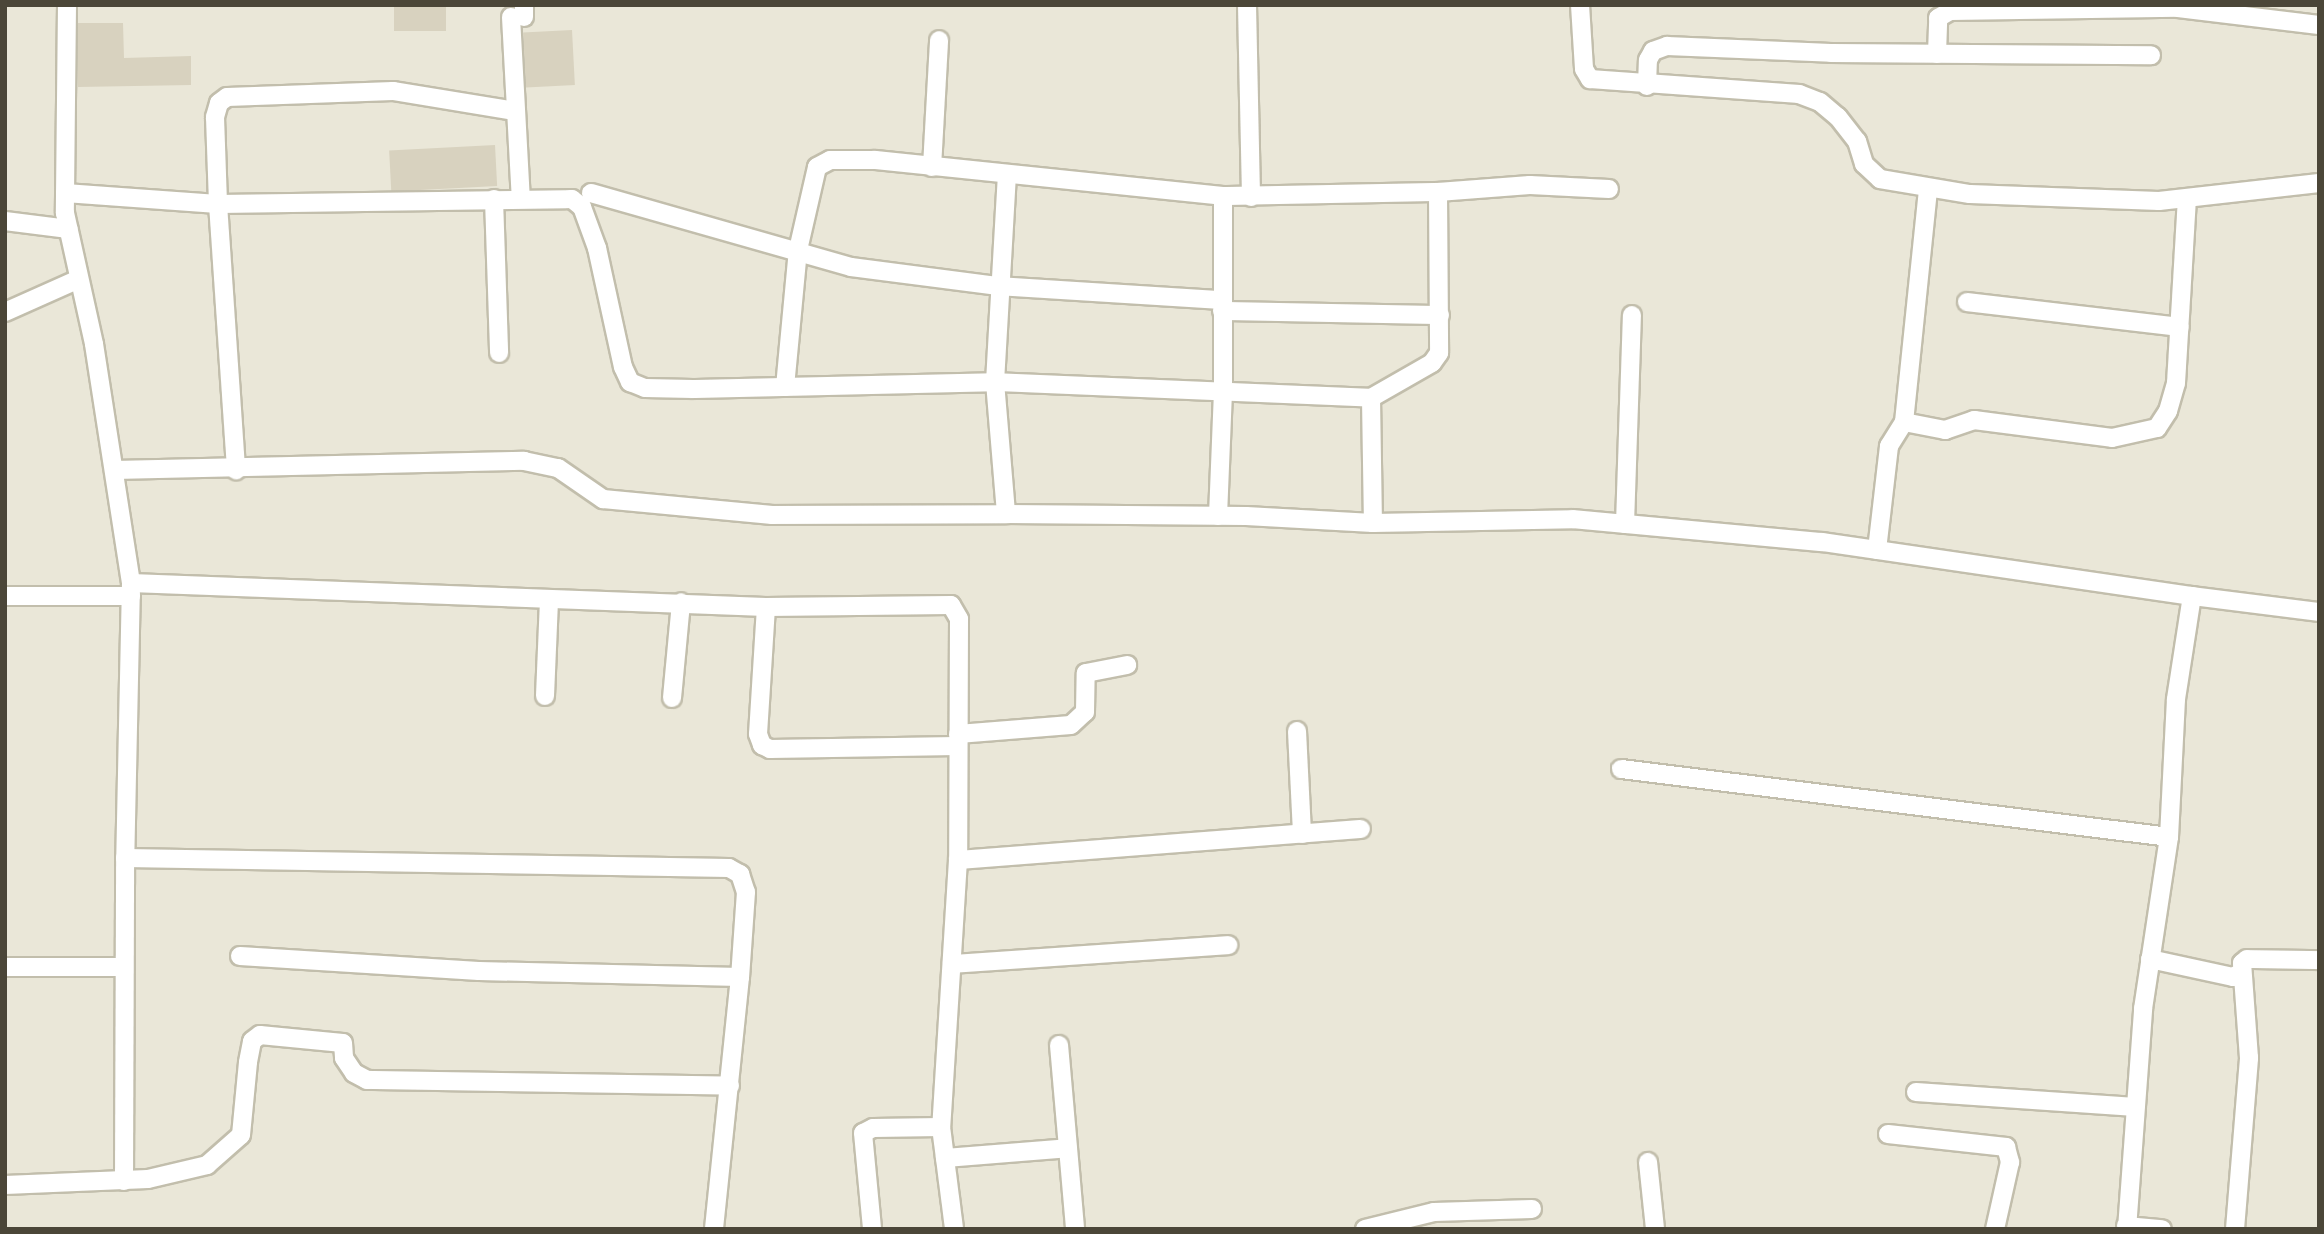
<!DOCTYPE html>
<html>
<head>
<meta charset="utf-8">
<style>
  body { margin:0 }
  #map { position:relative; width:2324px; height:1234px; overflow:hidden; background:#f6f4eb; font-family:"Titillium Web",sans-serif }
  div>[style] { position:absolute }
  .residential>* { inset:0; background:#eae7d8; transform-origin:0 0 }
  .building>* { inset:0; background:#d8d2bf; transform-origin:0 0 }
  .roads { filter:drop-shadow(2px 0 #c2beac) drop-shadow(-2px 0 #c2beac) drop-shadow(0 2px #c2beac) drop-shadow(0 -2px #c2beac) }
  .minor>* { height:18px; margin:-9px; padding:0 9px; transform-origin:9px; border-radius:9px; background:#fff }
  span { translate:-50% -50%; white-space:nowrap; text-align:center; line-height:1.15; -webkit-text-stroke:5px #fff; paint-order:stroke }
  .frame { position:absolute; inset:0; border:7px solid #4b4638; pointer-events:none }
</style>
</head>
<body>
<div id="map">
  <div class="residential">
    <i style="left:5px;top:5px;width:2314px;height:1224px"></i>
  </div>
  <div class="building">
    <i style="left:394px;top:5px;width:52px;height:26px"></i>
    <i style="clip-path:polygon(78px 23px,123px 23px,124px 58px,191px 56px,191px 85px,78px 87px)"></i>
    <i style="left:572px;top:30px;width:55px;height:49px;rotate:87deg"></i>
    <i style="left:495px;top:145px;width:41px;height:106px;rotate:87deg"></i>
  </div>
  <div class="roads">
    <div class="minor">
      <i style="left:67px;top:5px;width:208px;rotate:90.6deg"></i>
      <i style="left:65px;top:213px;width:134px;rotate:77.5deg"></i>
      <i style="left:94px;top:344px;width:242px;rotate:81.2deg"></i>
      <i style="left:131px;top:583px;width:275px;rotate:91.2deg"></i>
      <i style="left:125px;top:858px;width:604px;rotate:0.95deg"></i>
      <i style="left:729px;top:868px;width:13px;rotate:29deg"></i>
      <i style="left:740px;top:874px;width:19px;rotate:72deg"></i>
      <i style="left:746px;top:892px;width:85px;rotate:94deg"></i>
      <i style="left:740px;top:977px;width:253px;rotate:95.9deg"></i>
      <i style="left:524px;top:5px;width:12px;rotate:90deg"></i>
      <i style="left:1247px;top:5px;width:192px;rotate:88.8deg"></i>
      <i style="left:1580px;top:5px;width:64px;rotate:86.4deg"></i>
      <i style="left:1584px;top:69px;width:12px;rotate:59deg"></i>
      <i style="left:1590px;top:79px;width:210px;rotate:4.1deg"></i>
      <i style="left:1799px;top:94px;width:22px;rotate:21deg"></i>
      <i style="left:1820px;top:102px;width:23px;rotate:40deg"></i>
      <i style="left:1838px;top:117px;width:31px;rotate:52deg"></i>
      <i style="left:1857px;top:141px;width:24px;rotate:73deg"></i>
      <i style="left:1864px;top:164px;width:22px;rotate:43deg"></i>
      <i style="left:1880px;top:179px;width:91px;rotate:9.5deg"></i>
      <i style="left:1970px;top:194px;width:189px;rotate:2.1deg"></i>
      <i style="left:2159px;top:201px;width:161px;rotate:-6.4deg"></i>
      <i style="left:511px;top:17px;width:182px;rotate:86.9deg"></i>
      <i style="left:1937px;top:54px;width:36px;rotate:-88deg"></i>
      <i style="left:1938px;top:18px;width:14px;rotate:-30deg"></i>
      <i style="left:1950px;top:11px;width:228px;rotate:-0.8deg"></i>
      <i style="left:2178px;top:8px;width:142px;rotate:6.9deg"></i>
      <i style="left:1647px;top:86px;width:26px;rotate:-88deg"></i>
      <i style="left:1648px;top:60px;width:10px;rotate:-61deg"></i>
      <i style="left:1653px;top:51px;width:15px;rotate:-20deg"></i>
      <i style="left:1667px;top:46px;width:164px;rotate:2.4deg"></i>
      <i style="left:1831px;top:53px;width:320px;rotate:0.4deg"></i>
      <i style="left:515px;top:111px;width:124px;rotate:-170.7deg"></i>
      <i style="left:393px;top:91px;width:166px;rotate:177.9deg"></i>
      <i style="left:227px;top:97px;width:10px;rotate:143deg"></i>
      <i style="left:219px;top:103px;width:15px;rotate:106deg"></i>
      <i style="left:215px;top:117px;width:87px;rotate:88deg"></i>
      <i style="left:218px;top:204px;width:354px;rotate:-0.8deg"></i>
      <i style="left:572px;top:199px;width:13px;rotate:39deg"></i>
      <i style="left:582px;top:207px;width:44px;rotate:69.9deg"></i>
      <i style="left:597px;top:248px;width:122px;rotate:77.7deg"></i>
      <i style="left:623px;top:367px;width:17px;rotate:65deg"></i>
      <i style="left:630px;top:382px;width:16px;rotate:22deg"></i>
      <i style="left:645px;top:388px;width:48px;rotate:1.2deg"></i>
      <i style="left:693px;top:389px;width:302px;rotate:-1.3deg"></i>
      <i style="left:995px;top:382px;width:132px;rotate:85.2deg"></i>
      <i style="left:1006px;top:514px;width:240px;rotate:0.5deg"></i>
      <i style="left:1246px;top:516px;width:127px;rotate:3.2deg"></i>
      <i style="left:1373px;top:523px;width:200px;rotate:-1.1deg"></i>
      <i style="left:1573px;top:519px;width:250px;rotate:5.3deg"></i>
      <i style="left:1822px;top:542px;width:374px;rotate:8.3deg"></i>
      <i style="left:932px;top:167px;width:127px;rotate:-86.8deg"></i>
      <i style="left:1007px;top:174px;width:208px;rotate:93.3deg"></i>
      <i style="left:995px;top:382px;width:376px;rotate:2.4deg"></i>
      <i style="left:1438px;top:192px;width:92px;rotate:-4.4deg"></i>
      <i style="left:1530px;top:185px;width:79px;rotate:2.9deg"></i>
      <i style="left:65px;top:193px;width:153px;rotate:4.1deg"></i>
      <i style="left:218px;top:204px;width:267px;rotate:86.1deg"></i>
      <i style="left:591px;top:193px;width:270px;rotate:15.9deg"></i>
      <i style="left:851px;top:267px;width:147px;rotate:7.4deg"></i>
      <i style="left:997px;top:286px;width:225px;rotate:3.6deg"></i>
      <i style="left:494px;top:199px;width:154px;rotate:88.1deg"></i>
      <i style="left:5px;top:221px;width:64px;rotate:7.2deg"></i>
      <i style="left:1967px;top:302px;width:214px;rotate:6.7deg"></i>
      <i style="left:1222px;top:311px;width:218px;rotate:1.1deg"></i>
      <i style="left:5px;top:312px;width:81px;rotate:-24deg"></i>
      <i style="left:785px;top:387px;width:138px;rotate:-84.6deg"></i>
      <i style="left:798px;top:250px;width:85px;rotate:-77.1deg"></i>
      <i style="left:817px;top:167px;width:15px;rotate:-28deg"></i>
      <i style="left:830px;top:160px;width:45px"></i>
      <i style="left:875px;top:160px;width:350px;rotate:5.9deg"></i>
      <i style="left:1904px;top:422px;width:42px;rotate:11deg"></i>
      <i style="left:1945px;top:430px;width:31px;rotate:-19deg"></i>
      <i style="left:1974px;top:420px;width:139px;rotate:7.4deg"></i>
      <i style="left:2112px;top:438px;width:46px;rotate:-12.5deg"></i>
      <i style="left:2157px;top:428px;width:20px;rotate:-57deg"></i>
      <i style="left:2168px;top:411px;width:29px;rotate:-74deg"></i>
      <i style="left:2176px;top:383px;width:183px;rotate:-86.6deg"></i>
      <i style="left:114px;top:470px;width:410px;rotate:-1.3deg"></i>
      <i style="left:524px;top:461px;width:35px;rotate:12deg"></i>
      <i style="left:558px;top:468px;width:55px;rotate:34.6deg"></i>
      <i style="left:603px;top:499px;width:170px;rotate:5.4deg"></i>
      <i style="left:772px;top:515px;width:234px;rotate:-0.2deg"></i>
      <i style="left:1218px;top:516px;width:127px;rotate:-87.7deg"></i>
      <i style="left:1223px;top:389px;width:193px;rotate:-90deg"></i>
      <i style="left:1223px;top:196px;width:215px;rotate:-1.1deg"></i>
      <i style="left:1438px;top:192px;width:161px;rotate:89.6deg"></i>
      <i style="left:1439px;top:353px;width:12px;rotate:125deg"></i>
      <i style="left:1432px;top:363px;width:70px;rotate:150.2deg"></i>
      <i style="left:1371px;top:398px;width:125px;rotate:89.1deg"></i>
      <i style="left:1625px;top:524px;width:209px;rotate:-88.1deg"></i>
      <i style="left:1877px;top:550px;width:105px;rotate:-83.4deg"></i>
      <i style="left:1889px;top:446px;width:28px;rotate:-58deg"></i>
      <i style="left:1904px;top:422px;width:233px;rotate:-84.1deg"></i>
      <i style="left:131px;top:583px;width:635px;rotate:2.16deg"></i>
      <i style="left:766px;top:607px;width:185px;rotate:-0.6deg"></i>
      <i style="left:951px;top:605px;width:16px;rotate:60deg"></i>
      <i style="left:959px;top:619px;width:241px;rotate:90.2deg"></i>
      <i style="left:958px;top:860px;width:268px;rotate:93.6deg"></i>
      <i style="left:941px;top:1127px;width:68px;rotate:179.2deg"></i>
      <i style="left:873px;top:1128px;width:11px;rotate:153deg"></i>
      <i style="left:863px;top:1133px;width:96px;rotate:84.6deg"></i>
      <i style="left:5px;top:596px;width:126px"></i>
      <i style="left:766px;top:607px;width:127px;rotate:93.6deg"></i>
      <i style="left:758px;top:734px;width:12px;rotate:70deg"></i>
      <i style="left:762px;top:745px;width:9px;rotate:27deg"></i>
      <i style="left:770px;top:749px;width:187px;rotate:-0.9deg"></i>
      <i style="left:545px;top:696px;width:97px;rotate:-87.6deg"></i>
      <i style="left:672px;top:698px;width:96px;rotate:-84.6deg"></i>
      <i style="left:1297px;top:731px;width:103px;rotate:87.2deg"></i>
      <i style="left:958px;top:734px;width:113px;rotate:-4.6deg"></i>
      <i style="left:1071px;top:725px;width:19px;rotate:-43deg"></i>
      <i style="left:1085px;top:712px;width:39px;rotate:-89deg"></i>
      <i style="left:1086px;top:673px;width:42px;rotate:-11deg"></i>
      <i style="left:1621px;top:769px;width:552px;rotate:7.07deg"></i>
      <i style="left:958px;top:860px;width:404px;rotate:-4.4deg"></i>
      <i style="left:240px;top:956px;width:239px;rotate:3.6deg"></i>
      <i style="left:479px;top:971px;width:261px;rotate:1.3deg"></i>
      <i style="left:2150px;top:959px;width:85px;rotate:12.2deg"></i>
      <i style="left:2233px;top:977px;width:8px;rotate:-30deg"></i>
      <i style="left:952px;top:964px;width:277px;rotate:-3.9deg"></i>
      <i style="left:5px;top:967px;width:119px"></i>
      <i style="left:1059px;top:1045px;width:185px;rotate:85deg"></i>
      <i style="left:1916px;top:1092px;width:220px;rotate:3.9deg"></i>
      <i style="left:941px;top:1127px;width:103px;rotate:82.7deg"></i>
      <i style="left:1888px;top:1134px;width:119px;rotate:6.3deg"></i>
      <i style="left:2006px;top:1147px;width:16px;rotate:75deg"></i>
      <i style="left:2010px;top:1162px;width:69px;rotate:102.6deg"></i>
      <i style="left:945px;top:1158px;width:123px;rotate:-4.6deg"></i>
      <i style="left:1648px;top:1162px;width:67px;rotate:84deg"></i>
      <i style="left:124px;top:1181px;width:323px;rotate:-89.8deg"></i>
      <i style="left:5px;top:1185px;width:143px;rotate:-2.4deg"></i>
      <i style="left:148px;top:1179px;width:61px;rotate:-13.3deg"></i>
      <i style="left:207px;top:1165px;width:45px;rotate:-41.4deg"></i>
      <i style="left:241px;top:1135px;width:73px;rotate:-84.5deg"></i>
      <i style="left:248px;top:1062px;width:21px;rotate:-79deg"></i>
      <i style="left:252px;top:1041px;width:10px;rotate:-37deg"></i>
      <i style="left:260px;top:1035px;width:83px;rotate:5.5deg"></i>
      <i style="left:343px;top:1043px;width:15px;rotate:86deg"></i>
      <i style="left:344px;top:1058px;width:18px;rotate:56deg"></i>
      <i style="left:354px;top:1073px;width:15px;rotate:28deg"></i>
      <i style="left:367px;top:1080px;width:363px;rotate:0.9deg"></i>
      <i style="left:2126px;top:1226px;width:36px;rotate:5deg"></i>
      <i style="left:1365px;top:1229px;width:71px;rotate:-13.8deg"></i>
      <i style="left:1434px;top:1212px;width:98px;rotate:-1.8deg"></i>
      <i style="left:2127px;top:1229px;width:221px;rotate:-85.8deg"></i>
      <i style="left:2143px;top:1009px;width:174px;rotate:-81.4deg"></i>
      <i style="left:2169px;top:837px;width:138px;rotate:-87.1deg"></i>
      <i style="left:2176px;top:699px;width:104px;rotate:-81.2deg"></i>
      <i style="left:2192px;top:596px;width:128px;rotate:7.2deg"></i>
      <i style="left:2235px;top:1229px;width:172px;rotate:-85.3deg"></i>
      <i style="left:2249px;top:1058px;width:95px;rotate:-94.2deg"></i>
      <i style="left:2242px;top:963px;width:6px;rotate:-39deg"></i>
      <i style="left:2247px;top:959px;width:72px;rotate:0.8deg"></i>
    </div>
  </div>
  <div class="frame"></div>
</div>
</body>
</html>
